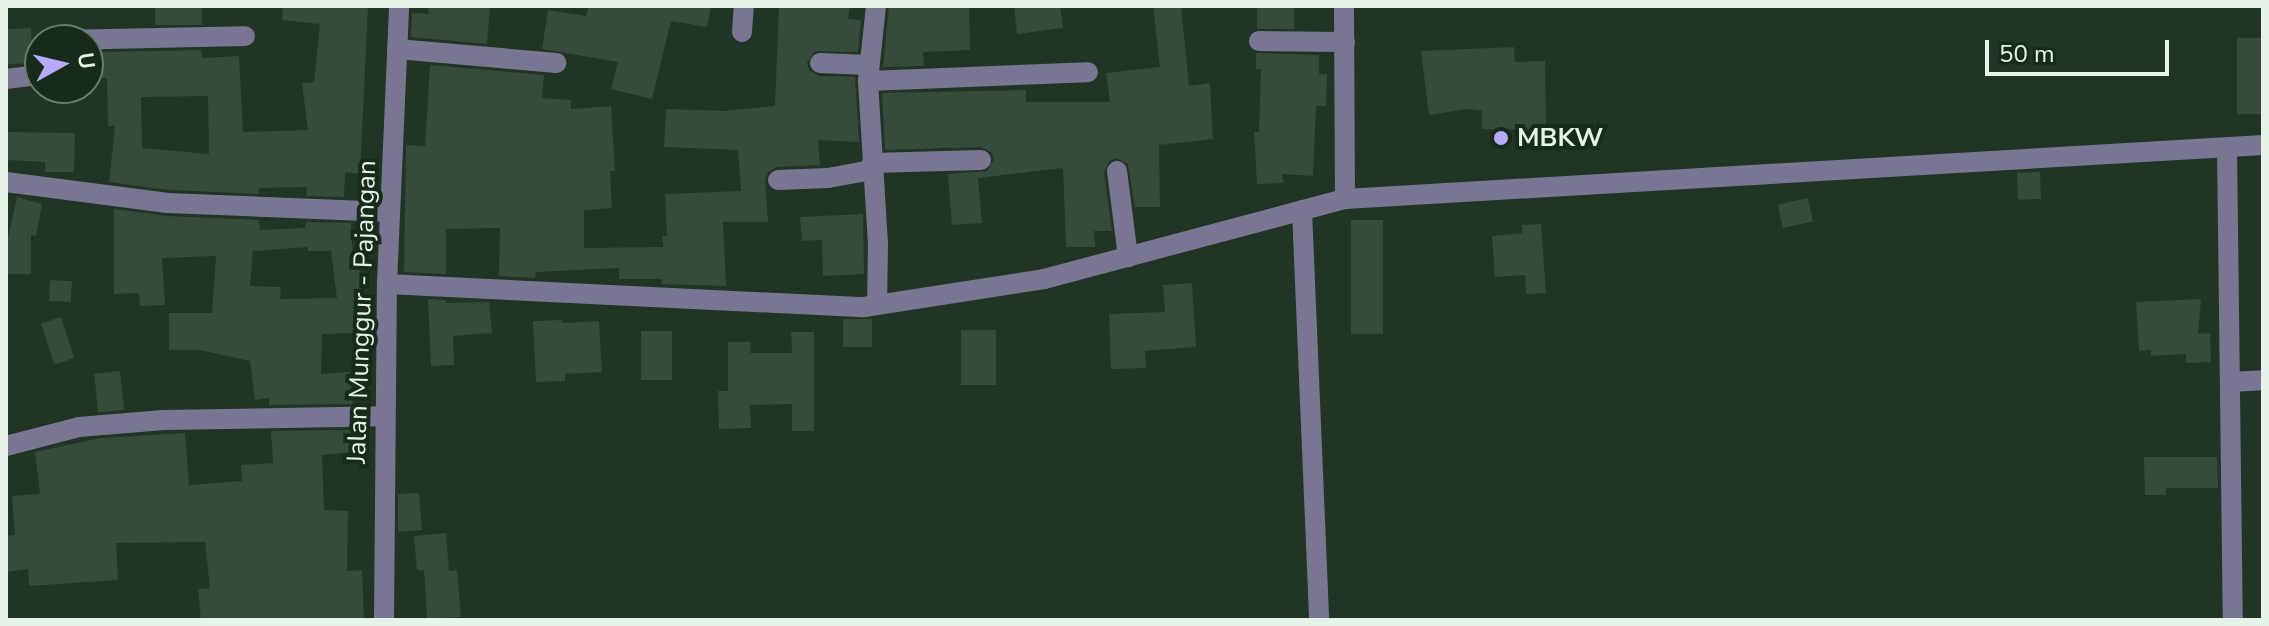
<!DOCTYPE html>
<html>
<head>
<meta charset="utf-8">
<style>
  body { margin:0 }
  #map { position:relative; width:2269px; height:626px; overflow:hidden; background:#213525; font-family:"Nunito Sans",sans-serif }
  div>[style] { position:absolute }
  .building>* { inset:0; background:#364b3a; transform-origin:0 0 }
  .minor>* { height:20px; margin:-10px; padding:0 10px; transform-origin:10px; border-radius:10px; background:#797694 }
  .dots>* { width:22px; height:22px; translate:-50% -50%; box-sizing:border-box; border:4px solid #172b1b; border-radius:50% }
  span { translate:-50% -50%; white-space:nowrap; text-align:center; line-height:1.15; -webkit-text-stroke:8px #172b1b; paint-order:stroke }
  .poi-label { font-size:26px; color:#e6f3e8; font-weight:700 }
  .left { translate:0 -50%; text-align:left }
  .street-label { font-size:26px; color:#e6f3e8 }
  .frame { position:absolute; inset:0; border:8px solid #e6f3e8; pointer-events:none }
  .north { position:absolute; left:24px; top:24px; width:80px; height:80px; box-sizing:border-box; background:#172b1b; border:2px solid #6a7b6d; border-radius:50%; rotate:82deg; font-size:22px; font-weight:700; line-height:32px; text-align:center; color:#e6f3e8 }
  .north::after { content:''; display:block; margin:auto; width:28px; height:36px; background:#b6abf8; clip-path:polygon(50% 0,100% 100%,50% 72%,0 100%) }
  .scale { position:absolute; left:1985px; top:40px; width:184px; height:36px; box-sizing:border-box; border:4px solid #e6f3e8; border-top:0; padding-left:10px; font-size:24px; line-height:28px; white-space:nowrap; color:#e6f3e8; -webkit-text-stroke:6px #172b1b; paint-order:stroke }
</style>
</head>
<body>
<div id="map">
  <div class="building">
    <i style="left:155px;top:6px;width:47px;height:19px"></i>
    <i style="clip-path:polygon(evenodd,283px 6px,368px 6px,360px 174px,345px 172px,344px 197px,306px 196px,307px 187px,259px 188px,259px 194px,169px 190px,109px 182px,115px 126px,108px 126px,107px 78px,98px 78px,99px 52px,201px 50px,203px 58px,239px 56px,243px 132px,308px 130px,302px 83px,314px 82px,320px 24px,282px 20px,283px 6px,208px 96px,209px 154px,142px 148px,141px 97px,208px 96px)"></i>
    <i style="clip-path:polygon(428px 6px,490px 6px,487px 44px,411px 37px,412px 13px,429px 14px)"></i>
    <i style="clip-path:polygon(589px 6px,711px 6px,707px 27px,671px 21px,652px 99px,611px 89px,618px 62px,542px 49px,548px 10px,586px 16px)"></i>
    <i style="clip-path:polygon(779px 6px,850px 6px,848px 19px,861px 20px,858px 52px,815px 51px,807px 63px,809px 70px,819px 76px,855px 77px,859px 142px,818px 140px,820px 165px,777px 167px,768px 172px,765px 180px,768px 222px,723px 222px,726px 286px,662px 284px,662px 279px,619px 279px,619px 268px,536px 272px,535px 278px,499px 276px,500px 228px,446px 229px,446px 274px,404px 272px,406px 145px,425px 146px,430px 65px,544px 75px,542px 98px,571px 100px,571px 109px,611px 106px,615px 171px,610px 171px,612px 208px,584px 210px,584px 248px,663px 247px,662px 236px,667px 236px,665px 194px,741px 191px,738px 150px,664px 147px,666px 109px,725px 111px,775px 106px)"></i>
    <i style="clip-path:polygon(889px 6px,969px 6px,970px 50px,923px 52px,924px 66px,883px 67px)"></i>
    <i style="clip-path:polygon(1014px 6px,1060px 6px,1063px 28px,1017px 34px)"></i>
    <i style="clip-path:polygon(1153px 6px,1181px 6px,1189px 86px,1210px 83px,1213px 139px,1159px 145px,1160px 207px,1135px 207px,1128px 164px,1116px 158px,1109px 161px,1104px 173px,1112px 231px,1094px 231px,1095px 247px,1066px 247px,1063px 168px,978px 178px,982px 223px,952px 225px,948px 174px,987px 171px,994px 160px,992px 153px,981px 147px,885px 150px,882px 93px,1026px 90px,1026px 102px,1110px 102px,1106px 73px,1160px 67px)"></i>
    <i style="left:1257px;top:6px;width:37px;height:23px"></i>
    <i style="left:31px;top:28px;width:35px;height:25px;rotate:87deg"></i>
    <i style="left:2237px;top:38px;width:26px;height:76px"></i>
    <i style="clip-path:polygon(1514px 47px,1515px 62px,1545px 61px,1546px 130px,1482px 129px,1482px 111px,1467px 109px,1429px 115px,1421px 51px)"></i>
    <i style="clip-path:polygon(1256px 53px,1319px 55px,1319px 74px,1327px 74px,1326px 106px,1316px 106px,1313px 176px,1282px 174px,1283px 183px,1257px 184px,1254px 132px,1259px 132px,1261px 69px,1256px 69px)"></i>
    <i style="clip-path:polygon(6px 132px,75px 133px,74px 172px,45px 172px,45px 162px,6px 160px)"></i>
    <i style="left:2040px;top:172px;width:27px;height:23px;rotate:88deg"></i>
    <i style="clip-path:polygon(17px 197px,42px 204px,36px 236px,31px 235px,31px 274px,6px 274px,6px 247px)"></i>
    <i style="left:1808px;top:198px;width:24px;height:31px;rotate:78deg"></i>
    <i style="clip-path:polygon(evenodd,114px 209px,167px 216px,259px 220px,260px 230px,305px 228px,306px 222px,351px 223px,353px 258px,359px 258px,363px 293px,356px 294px,357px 333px,322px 334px,321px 374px,350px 372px,353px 404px,269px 405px,269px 398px,255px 400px,250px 361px,200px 350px,169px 350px,169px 313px,212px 313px,216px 256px,162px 258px,165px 305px,140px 306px,139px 293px,114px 294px,114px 209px,308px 247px,308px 251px,331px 251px,337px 298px,280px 299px,281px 287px,250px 286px,253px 251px,308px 247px)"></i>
    <i style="clip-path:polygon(863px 214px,864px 274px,823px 276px,822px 240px,802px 241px,800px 217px)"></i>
    <i style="left:1351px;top:220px;width:32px;height:114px"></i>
    <i style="clip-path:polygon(1541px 224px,1546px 293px,1526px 294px,1525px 275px,1495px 277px,1492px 236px,1522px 233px,1522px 225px)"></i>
    <i style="left:50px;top:280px;width:22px;height:21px;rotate:3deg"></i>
    <i style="clip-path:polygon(1192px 283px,1196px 347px,1145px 351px,1146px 368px,1111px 369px,1109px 314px,1165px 312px,1163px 285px)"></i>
    <i style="clip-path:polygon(428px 299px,446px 300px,446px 303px,489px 302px,492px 333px,453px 336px,454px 365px,431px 366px)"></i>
    <i style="clip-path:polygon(2201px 299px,2198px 334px,2210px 333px,2211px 362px,2186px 363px,2186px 354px,2151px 356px,2151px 350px,2139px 351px,2136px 302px)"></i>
    <i style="left:61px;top:317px;width:43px;height:21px;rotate:72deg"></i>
    <i style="left:843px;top:319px;width:29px;height:28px"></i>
    <i style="clip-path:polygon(562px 320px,562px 323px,599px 321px,602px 372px,565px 374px,565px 381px,536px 382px,533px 321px)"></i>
    <i style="left:961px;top:330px;width:35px;height:55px"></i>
    <i style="left:641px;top:331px;width:31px;height:49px"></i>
    <i style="clip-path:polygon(791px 332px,814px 332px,814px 431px,792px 431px,792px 404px,750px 405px,751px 428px,719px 429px,718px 391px,728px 391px,728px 342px,751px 342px,750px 353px,792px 353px)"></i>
    <i style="left:120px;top:371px;width:39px;height:26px;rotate:84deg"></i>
    <i style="clip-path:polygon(351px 430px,353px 452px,322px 455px,324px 510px,348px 511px,347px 571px,362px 570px,364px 620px,201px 620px,198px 589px,210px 588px,205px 542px,116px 543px,118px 580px,29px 586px,28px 569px,6px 572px,6px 536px,15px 535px,12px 496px,40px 494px,35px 452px,101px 438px,185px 433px,189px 485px,242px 481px,241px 465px,273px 463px,271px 431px)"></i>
    <i style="clip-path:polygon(2144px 457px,2217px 457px,2218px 488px,2166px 488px,2166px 495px,2145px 495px)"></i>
    <i style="clip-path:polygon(419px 493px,422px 530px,398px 532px,398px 494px)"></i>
    <i style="clip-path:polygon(446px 533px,449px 571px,457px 570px,461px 617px,427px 619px,424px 570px,417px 570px,414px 536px)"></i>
  </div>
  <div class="minor">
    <i style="left:876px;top:6px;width:75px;rotate:96.1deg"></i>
    <i style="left:868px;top:81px;width:162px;rotate:86.5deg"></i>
    <i style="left:878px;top:243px;width:62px;rotate:90.9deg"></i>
    <i style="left:1344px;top:6px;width:193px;rotate:89.7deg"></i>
    <i style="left:742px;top:32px;width:26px;rotate:-86deg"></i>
    <i style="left:60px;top:40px;width:185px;rotate:-1.2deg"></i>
    <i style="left:1259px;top:41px;width:86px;rotate:0.7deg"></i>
    <i style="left:397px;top:49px;width:160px;rotate:5deg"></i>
    <i style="left:820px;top:63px;width:49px;rotate:2.3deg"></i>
    <i style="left:6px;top:79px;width:34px;rotate:-7deg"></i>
    <i style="left:868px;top:81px;width:220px;rotate:-2.3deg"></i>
    <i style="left:2227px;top:147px;width:473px;rotate:89.3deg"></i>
    <i style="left:872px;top:163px;width:109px;rotate:-1.6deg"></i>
    <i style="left:1117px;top:171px;width:87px;rotate:82.7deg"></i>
    <i style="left:778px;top:180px;width:50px;rotate:-2.3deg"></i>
    <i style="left:828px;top:178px;width:45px;rotate:-10.3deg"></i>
    <i style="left:6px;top:182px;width:163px;rotate:7.4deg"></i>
    <i style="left:168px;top:203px;width:222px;rotate:2.3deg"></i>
    <i style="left:1302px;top:210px;width:410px;rotate:87.6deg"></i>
    <i style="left:387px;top:284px;width:478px;rotate:2.8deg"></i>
    <i style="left:864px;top:307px;width:182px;rotate:-8.8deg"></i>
    <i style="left:1044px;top:279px;width:311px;rotate:-14.9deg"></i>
    <i style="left:1345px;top:199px;width:920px;rotate:-3.37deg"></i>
    <i style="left:2230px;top:382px;width:33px;rotate:-3deg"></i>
    <i style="left:6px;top:446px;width:75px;rotate:-14.6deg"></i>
    <i style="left:79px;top:427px;width:85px;rotate:-4.7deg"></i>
    <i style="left:164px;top:420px;width:221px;rotate:-1deg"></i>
    <i style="left:384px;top:620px;width:336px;rotate:-89.5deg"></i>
    <i style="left:387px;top:284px;width:278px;rotate:-87.5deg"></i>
  </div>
  <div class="dots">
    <i style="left:1501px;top:138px;background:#b6abf8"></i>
  </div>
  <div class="poi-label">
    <span class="left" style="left:1517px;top:138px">MBKW</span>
  </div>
  <div class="street-label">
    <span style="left:362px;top:312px;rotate:-88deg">Jalan Munggur - Pajangan</span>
  </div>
  <div class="frame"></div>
  <div class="north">U</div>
  <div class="scale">50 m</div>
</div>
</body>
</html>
